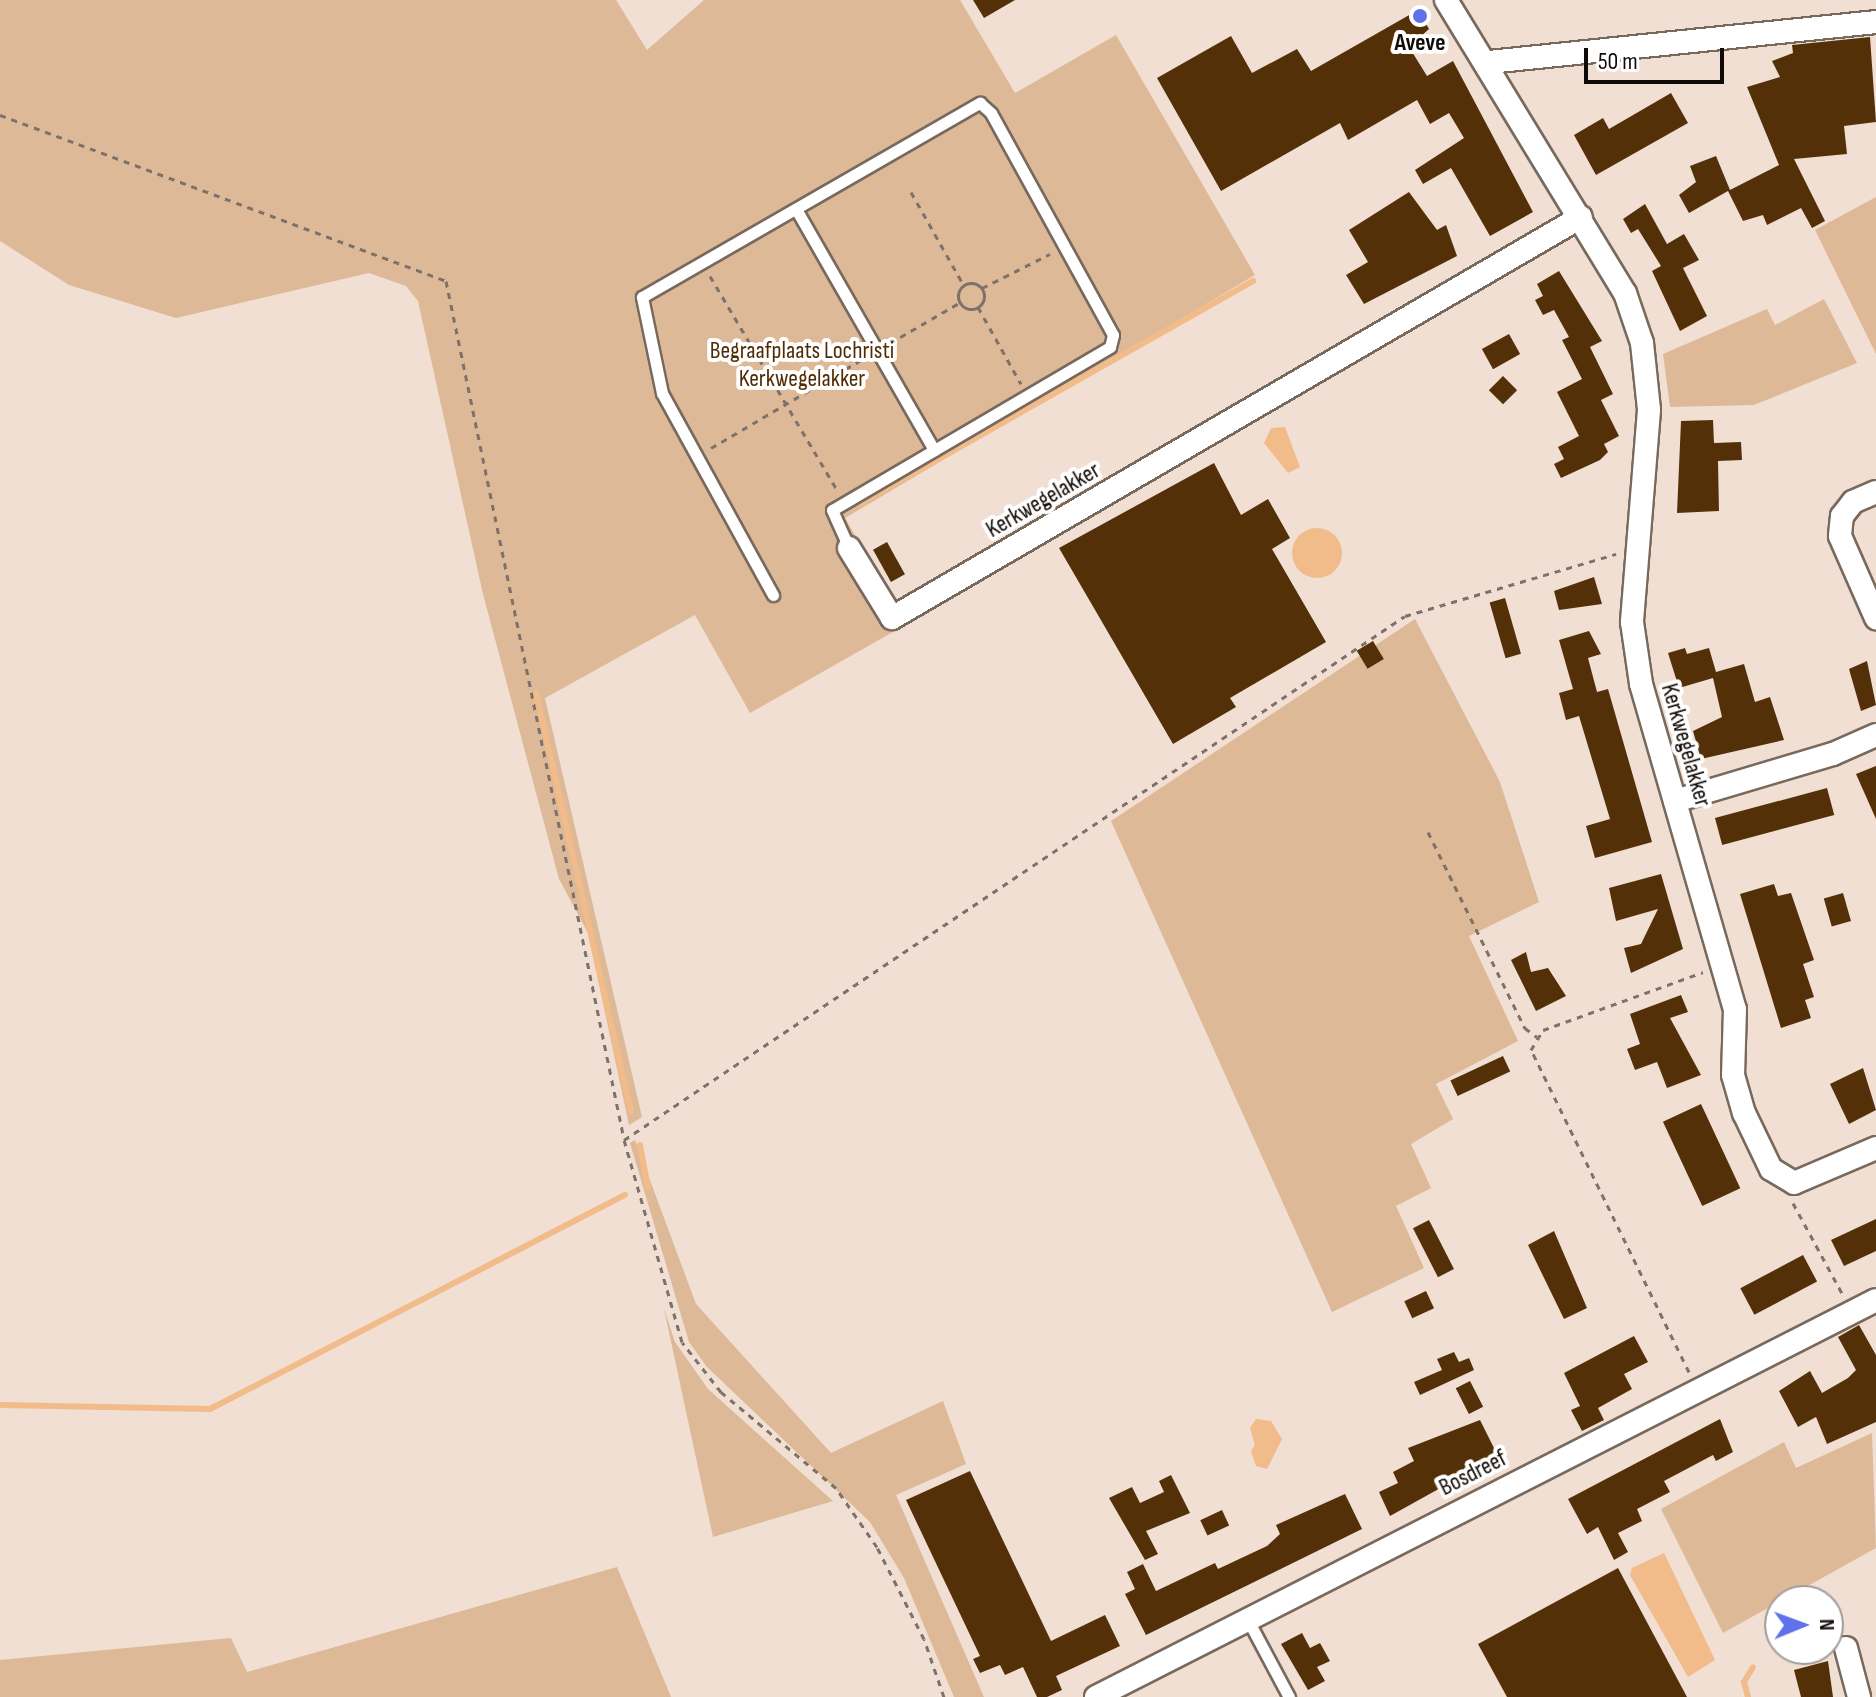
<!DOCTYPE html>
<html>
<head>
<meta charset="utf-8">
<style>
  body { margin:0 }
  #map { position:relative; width:1876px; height:1697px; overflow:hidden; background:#f0dfd2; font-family:"Sofia Sans Condensed",sans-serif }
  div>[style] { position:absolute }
  .green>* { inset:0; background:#ddb998 }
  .water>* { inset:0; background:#f2bb8a }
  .round { border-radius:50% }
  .stream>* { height:6px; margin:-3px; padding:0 3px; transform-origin:3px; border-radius:3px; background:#f2bb8a }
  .building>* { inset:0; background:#543009; transform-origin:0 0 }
  .path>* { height:3px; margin-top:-1.5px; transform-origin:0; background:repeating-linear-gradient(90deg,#7d7169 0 6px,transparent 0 12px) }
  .path>.ring { margin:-1.5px; padding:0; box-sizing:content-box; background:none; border:3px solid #7d7169; border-radius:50% }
  .roads { filter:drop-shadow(2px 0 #78695d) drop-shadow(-2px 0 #78695d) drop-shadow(0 2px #78695d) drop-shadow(0 -2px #78695d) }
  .service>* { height:11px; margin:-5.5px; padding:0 5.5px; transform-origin:5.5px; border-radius:5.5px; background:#fff }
  .minor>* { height:22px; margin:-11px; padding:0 11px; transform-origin:11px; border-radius:11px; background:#fff }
  .dots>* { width:22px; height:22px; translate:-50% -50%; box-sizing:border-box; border:4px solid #fff; border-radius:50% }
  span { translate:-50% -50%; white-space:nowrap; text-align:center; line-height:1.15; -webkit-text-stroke:8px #fff; paint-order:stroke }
  .poi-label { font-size:24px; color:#110b07; font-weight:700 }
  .park-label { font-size:24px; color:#4f2c05 }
  .street-label { font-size:24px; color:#110b07 }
  .north { position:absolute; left:1764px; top:1585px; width:80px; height:80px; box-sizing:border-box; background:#fff; border:2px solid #a09d9c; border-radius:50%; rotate:89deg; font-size:22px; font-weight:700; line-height:32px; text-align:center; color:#110b07 }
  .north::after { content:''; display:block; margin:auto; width:28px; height:36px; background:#5f72e9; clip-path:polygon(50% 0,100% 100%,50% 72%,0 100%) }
  .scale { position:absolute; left:1584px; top:48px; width:140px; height:36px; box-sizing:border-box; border:4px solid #110b07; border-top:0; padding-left:10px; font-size:24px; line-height:28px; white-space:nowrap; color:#110b07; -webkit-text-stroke:6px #fff; paint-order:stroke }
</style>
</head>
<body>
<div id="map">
  <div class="green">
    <i style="clip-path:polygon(0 0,616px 0,647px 50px,704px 0,960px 0,1015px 93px,1116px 35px,1255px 275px,845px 518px,907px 624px,750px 713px,695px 615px,545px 698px,642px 1117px,629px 1125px,588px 933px,559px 879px,483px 594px,418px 301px,406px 286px,369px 273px,176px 318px,69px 285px,0 241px)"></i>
    <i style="clip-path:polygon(1876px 197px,1876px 354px,1815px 230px)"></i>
    <i style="clip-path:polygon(1824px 299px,1857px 363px,1754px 405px,1670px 407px,1663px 354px,1767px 309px,1775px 325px)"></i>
    <i style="clip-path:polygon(1415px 619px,1500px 782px,1539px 902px,1469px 936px,1518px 1041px,1436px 1084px,1453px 1119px,1411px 1144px,1431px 1188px,1396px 1206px,1424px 1268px,1332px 1312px,1111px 821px)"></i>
    <i style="clip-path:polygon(635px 1140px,696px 1304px,831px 1453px,943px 1401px,966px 1464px,896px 1495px,984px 1697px,954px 1697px,904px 1578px,870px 1522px,707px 1367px,689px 1342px,630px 1143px)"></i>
    <i style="clip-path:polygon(664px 1309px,675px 1342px,708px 1389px,833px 1501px,713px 1537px)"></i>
    <i style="clip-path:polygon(1872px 1433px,1876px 1548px,1723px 1633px,1661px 1509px,1784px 1442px,1796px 1468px)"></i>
    <i style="clip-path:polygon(617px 1567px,671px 1697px,0 1697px,0 1660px,231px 1638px,247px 1672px)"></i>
  </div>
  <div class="water">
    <i style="clip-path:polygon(1285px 427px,1300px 467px,1288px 473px,1264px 443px,1271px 428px)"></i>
    <i class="round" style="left:1292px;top:528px;width:50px;height:50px"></i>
    <i style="clip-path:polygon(1256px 1419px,1271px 1421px,1282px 1439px,1267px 1469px,1256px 1466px,1251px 1451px,1255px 1445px,1250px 1428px)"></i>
    <i style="clip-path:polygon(1664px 1553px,1715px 1660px,1688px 1677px,1630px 1575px,1632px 1568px)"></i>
  </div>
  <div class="stream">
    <i style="left:859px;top:504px;width:453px;rotate:-29.5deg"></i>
    <i style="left:536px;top:693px;width:429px;rotate:77.2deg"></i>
    <i style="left:640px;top:1145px;width:44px;rotate:79.5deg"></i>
    <i style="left:0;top:1405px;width:210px;rotate:1.1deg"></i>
    <i style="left:210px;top:1409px;width:467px;rotate:-27.3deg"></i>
    <i style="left:1748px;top:1697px;width:16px;rotate:-105deg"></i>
    <i style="left:1744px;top:1682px;width:17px;rotate:-59deg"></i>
  </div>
  <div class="building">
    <i style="clip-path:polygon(973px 0,1015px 0,984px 18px)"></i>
    <i style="clip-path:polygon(1418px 10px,1429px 29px,1409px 47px,1427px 76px,1453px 61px,1533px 212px,1490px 236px,1451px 168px,1423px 184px,1415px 170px,1464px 138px,1449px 113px,1430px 124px,1417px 100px,1348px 140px,1340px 123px,1221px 191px,1157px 78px,1231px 36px,1252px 73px,1297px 49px,1311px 71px)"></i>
    <i style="clip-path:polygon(1870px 37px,1876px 122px,1844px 126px,1847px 154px,1794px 159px,1825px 221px,1812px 228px,1801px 208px,1767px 225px,1763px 215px,1743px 221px,1728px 191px,1689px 213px,1679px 195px,1696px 182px,1690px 166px,1716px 156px,1730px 190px,1779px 165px,1747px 87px,1780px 77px,1772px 61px,1793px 53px,1792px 45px)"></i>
    <i style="clip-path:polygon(1671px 93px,1688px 123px,1596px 175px,1574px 135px,1603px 118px,1609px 129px)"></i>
    <i style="clip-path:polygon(1409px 192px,1437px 230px,1446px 225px,1457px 256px,1364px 304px,1346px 275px,1368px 262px,1349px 230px)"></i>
    <i style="clip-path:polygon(1645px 204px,1667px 244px,1684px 234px,1699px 260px,1683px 268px,1707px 316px,1680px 331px,1652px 271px,1661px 266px,1638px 229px,1631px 233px,1623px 219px)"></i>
    <i style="clip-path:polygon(1559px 271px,1602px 341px,1590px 347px,1613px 394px,1601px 400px,1619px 436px,1604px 444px,1608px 452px,1600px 460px,1561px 478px,1554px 464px,1564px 459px,1558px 447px,1579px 436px,1557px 392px,1582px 379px,1562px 340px,1569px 337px,1554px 310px,1543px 315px,1535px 300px,1543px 296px,1537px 284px)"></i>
    <i style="left:1509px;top:334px;width:23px;height:31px;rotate:61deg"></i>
    <i style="left:1503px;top:376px;width:20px;height:20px;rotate:45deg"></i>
    <i style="clip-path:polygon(1713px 420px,1714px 443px,1741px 442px,1742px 460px,1718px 461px,1719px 511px,1677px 513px,1681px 421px)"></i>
    <i style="clip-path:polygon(1214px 463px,1241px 515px,1268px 499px,1290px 538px,1272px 549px,1326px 642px,1230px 698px,1236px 707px,1173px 744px,1059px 548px)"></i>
    <i style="left:887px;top:542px;width:37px;height:16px;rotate:61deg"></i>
    <i style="clip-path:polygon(1594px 577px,1602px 604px,1559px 610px,1554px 591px)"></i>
    <i style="left:1505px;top:598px;width:58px;height:16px;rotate:74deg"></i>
    <i style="clip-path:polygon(1589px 631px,1601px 654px,1588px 658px,1597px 692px,1608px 689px,1652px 842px,1595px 858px,1586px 826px,1610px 819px,1579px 716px,1566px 720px,1559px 693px,1573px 689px,1559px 640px)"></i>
    <i style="left:1373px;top:641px;width:21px;height:19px;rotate:59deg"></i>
    <i style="clip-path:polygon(1685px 648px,1687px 654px,1709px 648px,1716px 672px,1744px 664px,1755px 702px,1770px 697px,1784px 740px,1701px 759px,1693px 731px,1722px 717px,1713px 678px,1679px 688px,1668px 653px)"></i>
    <i style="clip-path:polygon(1867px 661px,1876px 705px,1861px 711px,1849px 669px)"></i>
    <i style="clip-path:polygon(1876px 766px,1876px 819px,1856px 774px)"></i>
    <i style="left:1827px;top:788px;width:28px;height:116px;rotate:75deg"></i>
    <i style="clip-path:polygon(1661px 874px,1683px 949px,1631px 973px,1624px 948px,1641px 944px,1658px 909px,1616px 921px,1609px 888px)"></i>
    <i style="clip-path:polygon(1774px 884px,1778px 896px,1791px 893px,1814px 960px,1803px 964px,1814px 997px,1805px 1000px,1811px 1018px,1781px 1028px,1740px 894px)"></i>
    <i style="left:1843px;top:893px;width:29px;height:20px;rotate:74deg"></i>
    <i style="clip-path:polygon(1526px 952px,1531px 972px,1548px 968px,1566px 996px,1536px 1011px,1511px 960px)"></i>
    <i style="clip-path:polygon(1681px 995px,1688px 1012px,1670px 1018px,1701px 1075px,1667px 1088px,1657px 1062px,1635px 1070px,1627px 1049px,1640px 1044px,1630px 1014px)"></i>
    <i style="left:1503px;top:1056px;width:17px;height:58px;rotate:65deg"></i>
    <i style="clip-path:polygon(1863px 1068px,1876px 1110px,1849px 1124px,1830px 1084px)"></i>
    <i style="left:1701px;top:1104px;width:93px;height:42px;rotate:65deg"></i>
    <i style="clip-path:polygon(1876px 1219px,1876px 1251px,1844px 1266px,1831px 1240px)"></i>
    <i style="left:1429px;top:1220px;width:55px;height:18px;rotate:63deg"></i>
    <i style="clip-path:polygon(1554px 1231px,1587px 1308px,1564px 1319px,1528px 1245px)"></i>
    <i style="left:1803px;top:1255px;width:30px;height:71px;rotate:62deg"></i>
    <i style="left:1426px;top:1291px;width:19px;height:24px;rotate:65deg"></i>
    <i style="clip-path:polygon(1859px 1325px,1876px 1355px,1876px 1422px,1827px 1444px,1816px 1417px,1798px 1427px,1779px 1391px,1810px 1371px,1822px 1393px,1848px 1378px,1856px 1370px,1838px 1337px)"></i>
    <i style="clip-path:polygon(1634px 1336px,1648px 1362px,1624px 1374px,1632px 1389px,1598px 1408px,1604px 1420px,1582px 1431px,1571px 1410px,1580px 1406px,1564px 1373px)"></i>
    <i style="clip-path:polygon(1454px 1352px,1459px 1362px,1469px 1358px,1474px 1370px,1420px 1395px,1414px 1382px,1442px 1370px,1437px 1359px)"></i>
    <i style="left:1470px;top:1381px;width:29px;height:16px;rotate:63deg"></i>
    <i style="clip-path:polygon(1720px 1419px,1733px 1452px,1716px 1461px,1713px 1455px,1664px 1481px,1670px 1492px,1637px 1509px,1642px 1521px,1618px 1533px,1628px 1552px,1614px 1560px,1598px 1527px,1587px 1534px,1568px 1499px)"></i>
    <i style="clip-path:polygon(1480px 1420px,1498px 1456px,1390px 1516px,1379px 1492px,1398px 1483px,1393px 1472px,1414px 1461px,1408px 1448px)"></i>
    <i style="clip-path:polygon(970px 1471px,1051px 1641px,1105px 1615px,1120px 1646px,1056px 1676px,1062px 1690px,1047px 1697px,1037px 1697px,1023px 1667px,1005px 1675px,1000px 1665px,980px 1673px,973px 1659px,980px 1656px,906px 1500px)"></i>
    <i style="clip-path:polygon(1171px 1475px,1190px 1513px,1146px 1531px,1158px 1554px,1145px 1560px,1109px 1498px,1132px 1487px,1140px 1503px,1164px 1492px,1159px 1481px)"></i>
    <i style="clip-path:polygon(1345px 1494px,1362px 1529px,1146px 1635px,1125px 1594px,1135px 1589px,1127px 1572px,1143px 1564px,1156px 1591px,1215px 1563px,1218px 1569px,1267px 1546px,1280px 1534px,1276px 1525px)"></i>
    <i style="left:1222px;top:1510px;width:17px;height:24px;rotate:65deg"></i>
    <i style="clip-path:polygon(1618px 1568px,1687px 1697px,1507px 1697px,1478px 1644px)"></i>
    <i style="clip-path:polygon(1302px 1633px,1310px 1648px,1320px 1643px,1330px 1661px,1317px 1667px,1325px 1681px,1308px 1690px,1281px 1644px)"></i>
    <i style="clip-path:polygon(1828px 1661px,1833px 1697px,1801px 1697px,1794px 1670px)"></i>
  </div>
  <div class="path">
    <i style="left:0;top:115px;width:476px;rotate:20.4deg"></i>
    <i style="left:446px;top:281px;width:876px;rotate:78.28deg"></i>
    <i style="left:911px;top:192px;width:106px;rotate:60.5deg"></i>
    <i style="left:710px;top:276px;width:249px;rotate:59.3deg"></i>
    <i class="ring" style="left:958px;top:283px;width:23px;height:23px"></i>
    <i style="left:982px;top:288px;width:76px;rotate:-26.6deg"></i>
    <i style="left:978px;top:307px;width:88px;rotate:60.8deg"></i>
    <i style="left:890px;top:343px;width:80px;rotate:-30.1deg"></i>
    <i style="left:711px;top:448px;width:180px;rotate:-30.4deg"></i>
    <i style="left:1428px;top:832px;width:219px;rotate:63.7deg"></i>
    <i style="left:1525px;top:1028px;width:15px;rotate:37deg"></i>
    <i style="left:1793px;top:1203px;width:105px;rotate:61.5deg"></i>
    <i style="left:1689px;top:1372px;width:359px;rotate:-116.1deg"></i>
    <i style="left:1531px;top:1050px;width:23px;rotate:-59deg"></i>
    <i style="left:1543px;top:1030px;width:170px;rotate:-19.9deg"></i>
    <i style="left:944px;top:1697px;width:61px;rotate:-109deg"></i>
    <i style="left:924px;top:1639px;width:103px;rotate:-117.1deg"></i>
    <i style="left:877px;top:1547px;width:72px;rotate:-124.8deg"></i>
    <i style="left:836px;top:1488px;width:150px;rotate:-140.1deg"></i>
    <i style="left:721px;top:1392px;width:63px;rotate:-128deg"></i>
    <i style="left:682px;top:1342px;width:210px;rotate:-106deg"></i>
    <i style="left:624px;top:1140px;width:940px;rotate:-33.86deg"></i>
    <i style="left:1405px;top:616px;width:220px;rotate:-16.4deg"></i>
  </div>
  <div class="roads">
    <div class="service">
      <i style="left:796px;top:209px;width:278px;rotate:60.2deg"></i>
      <i style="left:773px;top:595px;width:230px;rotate:-118.8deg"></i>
      <i style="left:662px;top:393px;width:98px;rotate:-101.8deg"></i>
      <i style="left:642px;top:297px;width:390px;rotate:-29.9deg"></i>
      <i style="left:980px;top:103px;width:15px;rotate:42deg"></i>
      <i style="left:991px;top:113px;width:253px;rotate:61.2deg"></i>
      <i style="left:1113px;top:335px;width:12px;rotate:104deg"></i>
      <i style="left:1110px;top:347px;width:322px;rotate:149.6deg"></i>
      <i style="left:832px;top:510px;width:42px;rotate:65.9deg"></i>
      <i style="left:1250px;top:1624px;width:83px;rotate:61.9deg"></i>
    </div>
    <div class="minor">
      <i style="left:1446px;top:0;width:343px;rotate:58.6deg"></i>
      <i style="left:1625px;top:293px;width:53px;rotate:71.2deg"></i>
      <i style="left:1642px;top:343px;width:67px;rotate:84deg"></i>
      <i style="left:1649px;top:410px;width:213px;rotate:94.6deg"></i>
      <i style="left:1632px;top:622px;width:63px;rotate:81.7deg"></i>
      <i style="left:1641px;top:684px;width:338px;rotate:73.9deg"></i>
      <i style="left:1735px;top:1009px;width:66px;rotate:91.7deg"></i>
      <i style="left:1733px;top:1075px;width:40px;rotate:74deg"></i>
      <i style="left:1744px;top:1113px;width:62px;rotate:64.3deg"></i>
      <i style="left:1771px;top:1169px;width:27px;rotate:31deg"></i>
      <i style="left:1794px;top:1183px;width:89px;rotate:-23.1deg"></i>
      <i style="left:1489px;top:62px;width:389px;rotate:-5.9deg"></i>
      <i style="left:1876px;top:492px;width:25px;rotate:157deg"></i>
      <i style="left:1853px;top:502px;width:18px;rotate:128deg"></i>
      <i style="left:1842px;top:516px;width:20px;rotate:96deg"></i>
      <i style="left:1840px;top:536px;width:90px;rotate:66.3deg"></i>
      <i style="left:849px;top:548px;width:82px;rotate:58.4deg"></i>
      <i style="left:892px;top:618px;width:797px;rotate:-30.2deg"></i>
      <i style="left:1675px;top:801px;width:165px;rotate:-16.6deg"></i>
      <i style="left:1833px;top:754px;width:47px;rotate:-23.8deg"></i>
      <i style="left:1846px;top:1648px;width:51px;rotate:75.1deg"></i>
      <i style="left:1096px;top:1697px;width:875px;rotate:-26.97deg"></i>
    </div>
  </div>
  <div class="dots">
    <i style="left:1420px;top:16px;background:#5f72e9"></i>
  </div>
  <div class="poi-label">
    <span style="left:1420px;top:43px">Aveve</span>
  </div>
  <div class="park-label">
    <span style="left:802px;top:365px">Begraafplaats Lochristi<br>Kerkwegelakker</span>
  </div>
  <div class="street-label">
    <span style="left:1043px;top:500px;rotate:-30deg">Kerkwegelakker</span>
    <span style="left:1686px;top:745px;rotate:74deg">Kerkwegelakker</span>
    <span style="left:1473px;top:1473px;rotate:-27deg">Bosdreef</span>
  </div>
  <div class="north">N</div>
  <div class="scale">50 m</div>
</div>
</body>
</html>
